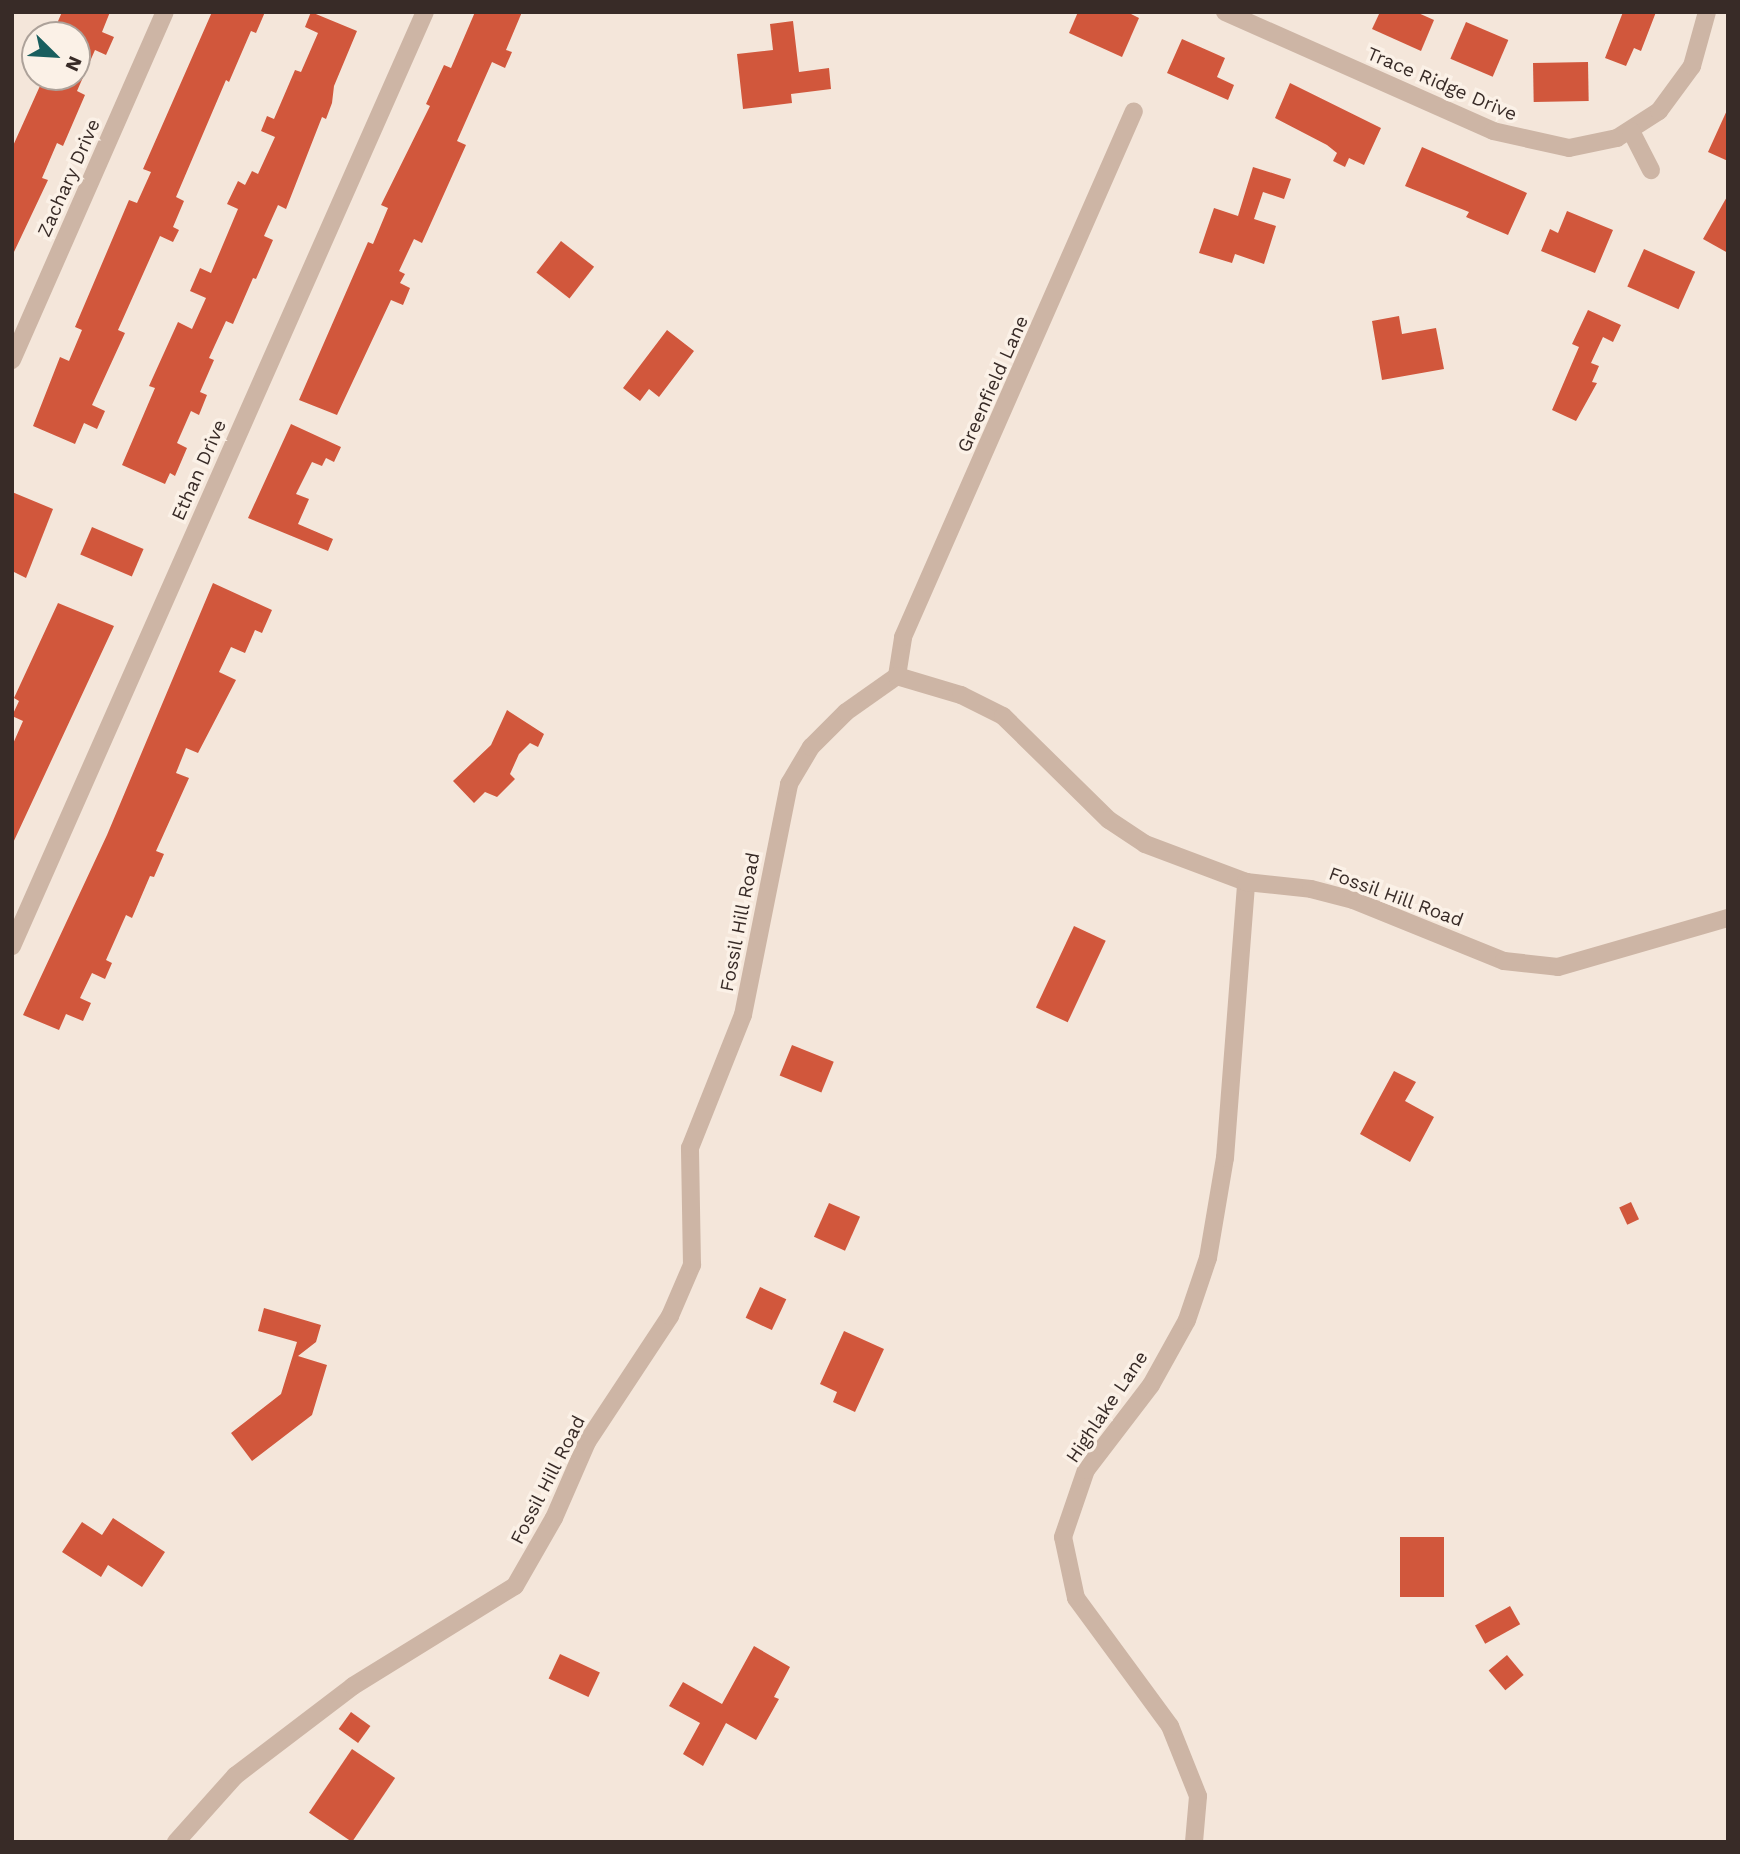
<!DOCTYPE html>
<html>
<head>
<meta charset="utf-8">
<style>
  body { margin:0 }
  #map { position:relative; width:1740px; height:1854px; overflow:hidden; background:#f4e6da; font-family:"Work Sans",sans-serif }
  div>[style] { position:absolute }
  .building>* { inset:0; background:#d1573c; transform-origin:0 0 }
  .minor>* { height:18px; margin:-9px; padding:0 9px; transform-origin:9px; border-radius:9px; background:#cdb5a5 }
  .tertiary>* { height:18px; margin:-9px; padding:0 9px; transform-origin:9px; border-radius:9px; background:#cdb5a5 }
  span { translate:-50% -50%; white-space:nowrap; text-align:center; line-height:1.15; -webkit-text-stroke:7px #fbf1e7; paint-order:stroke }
  .street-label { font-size:19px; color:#382b27 }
  .frame { position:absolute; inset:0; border:14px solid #382b27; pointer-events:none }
  .north { position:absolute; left:21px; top:21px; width:70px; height:70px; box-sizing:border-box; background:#fbf1e7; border:2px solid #ada29a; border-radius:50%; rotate:114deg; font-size:19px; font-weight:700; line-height:28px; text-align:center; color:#382b27 }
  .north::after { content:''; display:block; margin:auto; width:24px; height:32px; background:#195e5e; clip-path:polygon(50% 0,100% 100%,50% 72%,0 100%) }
</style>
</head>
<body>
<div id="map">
  <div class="building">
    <i style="clip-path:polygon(62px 12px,110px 12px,102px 32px,114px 37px,106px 55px,95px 50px,77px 91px,85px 95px,63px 146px,57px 143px,42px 178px,48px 180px,13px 254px,12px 148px,44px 77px,77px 77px,77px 35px,52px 35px)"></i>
    <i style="clip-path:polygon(212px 12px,265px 12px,256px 33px,251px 31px,229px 82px,226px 80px,176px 197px,184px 201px,173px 227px,179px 230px,173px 242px,160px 236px,118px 330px,125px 333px,92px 405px,105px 411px,97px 429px,84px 423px,75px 444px,33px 426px,60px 357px,69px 361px,82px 330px,75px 327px,129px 200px,137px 203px,151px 172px,143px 169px)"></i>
    <i style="clip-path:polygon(311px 12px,357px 31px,334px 86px,332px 103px,326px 119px,322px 117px,286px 209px,278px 205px,264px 236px,273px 240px,256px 279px,253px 278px,233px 324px,226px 321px,209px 358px,214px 360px,200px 392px,207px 395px,199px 415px,191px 411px,177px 443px,187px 448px,175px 476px,170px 473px,165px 484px,122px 465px,155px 388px,149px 386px,178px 322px,192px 329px,206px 298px,190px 291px,200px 268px,211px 273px,238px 209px,227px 204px,238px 181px,245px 185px,252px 171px,258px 174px,275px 137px,261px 131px,267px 116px,274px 119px,295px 70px,301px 72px,318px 33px,305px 27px)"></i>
    <i style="clip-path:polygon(475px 12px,522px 12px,506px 50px,512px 52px,505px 68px,492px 62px,457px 141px,466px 145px,422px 243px,414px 239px,399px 271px,405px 274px,400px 283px,410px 288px,403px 305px,391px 300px,337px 415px,299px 400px,368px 242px,373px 244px,388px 208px,381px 205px,430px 106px,426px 104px,444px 65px,451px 68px)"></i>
    <i style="clip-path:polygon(1078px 12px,1127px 12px,1139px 18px,1122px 57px,1069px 33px)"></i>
    <i style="clip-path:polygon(1380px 12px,1416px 12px,1434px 20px,1421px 51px,1372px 29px)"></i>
    <i style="clip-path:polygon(1623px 12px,1656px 12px,1641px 51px,1634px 48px,1626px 66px,1605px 58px)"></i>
    <i style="clip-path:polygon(793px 21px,799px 72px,829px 68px,831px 89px,791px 94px,792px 103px,743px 109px,737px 54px,773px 50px,770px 24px)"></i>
    <i style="left:1466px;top:22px;width:46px;height:40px;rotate:23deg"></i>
    <i style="clip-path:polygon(1182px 39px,1225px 58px,1217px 77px,1234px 85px,1228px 100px,1167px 73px)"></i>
    <i style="left:1588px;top:62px;width:39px;height:55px;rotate:89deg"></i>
    <i style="clip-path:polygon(1290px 83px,1381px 128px,1364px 165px,1349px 158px,1345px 167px,1333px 161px,1337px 153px,1327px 145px,1275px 118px)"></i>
    <i style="clip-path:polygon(1728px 108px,1728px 161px,1708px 152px)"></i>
    <i style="clip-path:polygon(1422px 147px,1527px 193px,1508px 235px,1466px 217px,1469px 212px,1405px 186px)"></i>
    <i style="clip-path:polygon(1253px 167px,1291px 179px,1284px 199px,1263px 192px,1254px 219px,1276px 226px,1264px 264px,1235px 254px,1232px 263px,1199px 253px,1214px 208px,1238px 216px)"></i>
    <i style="clip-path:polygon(1728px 195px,1728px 253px,1703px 239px)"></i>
    <i style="clip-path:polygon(1567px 211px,1613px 230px,1595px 273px,1541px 251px,1550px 229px,1558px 233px)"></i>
    <i style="left:561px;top:241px;width:42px;height:40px;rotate:38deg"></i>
    <i style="left:1644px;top:249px;width:56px;height:41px;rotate:24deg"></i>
    <i style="clip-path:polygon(1588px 310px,1621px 325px,1613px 342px,1603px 337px,1591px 363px,1599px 366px,1592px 382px,1597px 383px,1576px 421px,1552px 410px,1579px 347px,1572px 344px)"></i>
    <i style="clip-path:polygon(1399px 316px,1402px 334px,1436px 328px,1444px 369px,1382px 380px,1372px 321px)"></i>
    <i style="clip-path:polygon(667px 330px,694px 351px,659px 397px,649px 389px,640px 401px,623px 388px)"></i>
    <i style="clip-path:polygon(291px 424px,341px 447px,334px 462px,326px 458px,322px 466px,312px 462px,296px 494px,309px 499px,298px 524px,333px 539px,328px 551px,248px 518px)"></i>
    <i style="clip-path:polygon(12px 492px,53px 509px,26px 578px,12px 571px)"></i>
    <i style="left:92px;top:527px;width:56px;height:30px;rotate:23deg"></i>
    <i style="clip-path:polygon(213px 583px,272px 610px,262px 633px,255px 630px,245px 653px,231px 647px,219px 672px,236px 680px,198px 753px,186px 748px,176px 773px,189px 778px,156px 851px,164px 854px,154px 877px,150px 876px,132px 918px,126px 915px,106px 960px,112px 963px,105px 979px,92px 973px,80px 998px,91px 1003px,83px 1021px,66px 1014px,59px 1030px,23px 1015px,107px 835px)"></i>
    <i style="clip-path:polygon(58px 603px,114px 626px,12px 845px,12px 746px,23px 721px,12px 716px,19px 701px,14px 698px)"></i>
    <i style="clip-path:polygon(507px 710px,544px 734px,538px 747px,530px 743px,519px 754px,510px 774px,515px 779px,497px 797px,485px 792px,474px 803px,453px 781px,491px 745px)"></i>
    <i style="left:1074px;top:926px;width:35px;height:90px;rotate:25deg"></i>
    <i style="left:792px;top:1045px;width:45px;height:33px;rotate:22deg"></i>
    <i style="clip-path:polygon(1394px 1071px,1416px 1082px,1405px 1101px,1434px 1117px,1410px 1162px,1360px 1134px)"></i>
    <i style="left:1631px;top:1202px;width:19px;height:13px;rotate:65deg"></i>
    <i style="left:829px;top:1203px;width:34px;height:37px;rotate:24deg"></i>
    <i style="left:760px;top:1287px;width:29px;height:34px;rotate:25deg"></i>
    <i style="clip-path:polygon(264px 1308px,321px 1325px,316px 1342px,298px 1356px,327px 1365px,312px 1415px,252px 1461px,231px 1433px,281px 1394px,297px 1342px,258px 1331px)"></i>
    <i style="clip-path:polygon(844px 1331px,884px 1349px,855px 1412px,833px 1402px,837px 1392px,820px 1384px)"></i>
    <i style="clip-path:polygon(113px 1518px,165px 1552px,142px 1587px,108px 1565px,101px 1577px,62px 1552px,82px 1522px,102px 1535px)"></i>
    <i style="left:1400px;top:1537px;width:44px;height:60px"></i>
    <i style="left:1510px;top:1606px;width:21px;height:40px;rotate:61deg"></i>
    <i style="clip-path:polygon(754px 1646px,790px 1667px,774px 1697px,779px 1699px,756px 1740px,726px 1723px,703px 1766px,683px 1754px,700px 1723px,669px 1706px,683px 1682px,722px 1704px)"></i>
    <i style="left:560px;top:1654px;width:44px;height:27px;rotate:25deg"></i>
    <i style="left:1507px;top:1655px;width:26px;height:24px;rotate:50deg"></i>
    <i style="left:351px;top:1712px;width:24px;height:21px;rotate:36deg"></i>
    <i style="left:352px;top:1749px;width:52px;height:77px;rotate:34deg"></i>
  </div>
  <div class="minor">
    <i style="left:1225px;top:12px;width:293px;rotate:23.9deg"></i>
    <i style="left:1493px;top:131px;width:78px;rotate:12.6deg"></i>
    <i style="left:1569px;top:148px;width:49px;rotate:-11.8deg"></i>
    <i style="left:1617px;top:138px;width:50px;rotate:-32.7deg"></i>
    <i style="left:1659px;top:111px;width:56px;rotate:-53.7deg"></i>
    <i style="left:1692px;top:66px;width:56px;rotate:-74.5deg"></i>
    <i style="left:1631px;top:131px;width:44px;rotate:62.9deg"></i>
    <i style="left:12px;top:360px;width:380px;rotate:-66.3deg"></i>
    <i style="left:12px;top:946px;width:1021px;rotate:-66.15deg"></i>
    <i style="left:176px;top:1842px;width:89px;rotate:-48.2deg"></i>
    <i style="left:235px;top:1776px;width:148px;rotate:-37.3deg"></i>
    <i style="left:353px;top:1686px;width:190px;rotate:-31.7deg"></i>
    <i style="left:515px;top:1586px;width:78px;rotate:-60.2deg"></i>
    <i style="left:554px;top:1518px;width:83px;rotate:-66.5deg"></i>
    <i style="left:587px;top:1442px;width:151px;rotate:-56.6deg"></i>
    <i style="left:670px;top:1316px;width:56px;rotate:-66.7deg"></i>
    <i style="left:692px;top:1265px;width:117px;rotate:-91deg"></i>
    <i style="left:690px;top:1148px;width:143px;rotate:-68.3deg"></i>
    <i style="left:743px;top:1015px;width:236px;rotate:-78.7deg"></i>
    <i style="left:789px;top:784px;width:43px;rotate:-59.3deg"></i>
    <i style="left:811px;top:747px;width:49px;rotate:-45deg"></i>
    <i style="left:846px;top:712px;width:62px;rotate:-35.2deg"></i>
    <i style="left:897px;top:676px;width:39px;rotate:-81deg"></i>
    <i style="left:903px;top:637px;width:574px;rotate:-66.29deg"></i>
    <i style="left:1194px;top:1842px;width:46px;rotate:-85deg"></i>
    <i style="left:1198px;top:1796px;width:75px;rotate:-111.8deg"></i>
    <i style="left:1170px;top:1726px;width:159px;rotate:-126.3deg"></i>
    <i style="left:1076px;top:1598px;width:62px;rotate:-102deg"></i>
    <i style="left:1063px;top:1537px;width:71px;rotate:-71.1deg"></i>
    <i style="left:1086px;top:1470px;width:107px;rotate:-52.6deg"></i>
    <i style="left:1151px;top:1385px;width:74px;rotate:-61deg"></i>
    <i style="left:1187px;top:1320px;width:65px;rotate:-71.3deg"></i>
    <i style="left:1208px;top:1258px;width:101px;rotate:-80.4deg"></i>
    <i style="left:1225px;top:1158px;width:277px;rotate:-85.6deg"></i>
  </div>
  <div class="tertiary">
    <i style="left:897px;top:676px;width:67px;rotate:16.5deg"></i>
    <i style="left:961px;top:695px;width:47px;rotate:26.6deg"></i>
    <i style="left:1003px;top:716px;width:148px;rotate:44.5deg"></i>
    <i style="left:1109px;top:820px;width:43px;rotate:33.7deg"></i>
    <i style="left:1145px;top:844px;width:108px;rotate:20.6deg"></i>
    <i style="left:1246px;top:882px;width:65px;rotate:6.1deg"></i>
    <i style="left:1311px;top:889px;width:43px;rotate:14.7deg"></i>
    <i style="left:1353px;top:900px;width:163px;rotate:22deg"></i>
    <i style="left:1504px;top:961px;width:54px;rotate:6.3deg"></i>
    <i style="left:1558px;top:967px;width:177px;rotate:-16.1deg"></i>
  </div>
  <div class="street-label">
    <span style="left:1442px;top:84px;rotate:23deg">Trace Ridge Drive</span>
    <span style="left:69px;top:178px;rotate:-66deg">Zachary Drive</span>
    <span style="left:993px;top:384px;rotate:-66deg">Greenfield Lane</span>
    <span style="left:199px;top:470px;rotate:-66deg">Ethan Drive</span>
    <span style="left:1396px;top:897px;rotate:20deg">Fossil Hill Road</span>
    <span style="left:740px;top:922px;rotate:-79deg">Fossil Hill Road</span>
    <span style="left:1107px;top:1407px;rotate:-56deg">Highlake Lane</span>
    <span style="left:548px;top:1480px;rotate:-63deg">Fossil Hill Road</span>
  </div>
  <div class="frame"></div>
  <div class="north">N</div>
</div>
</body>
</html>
